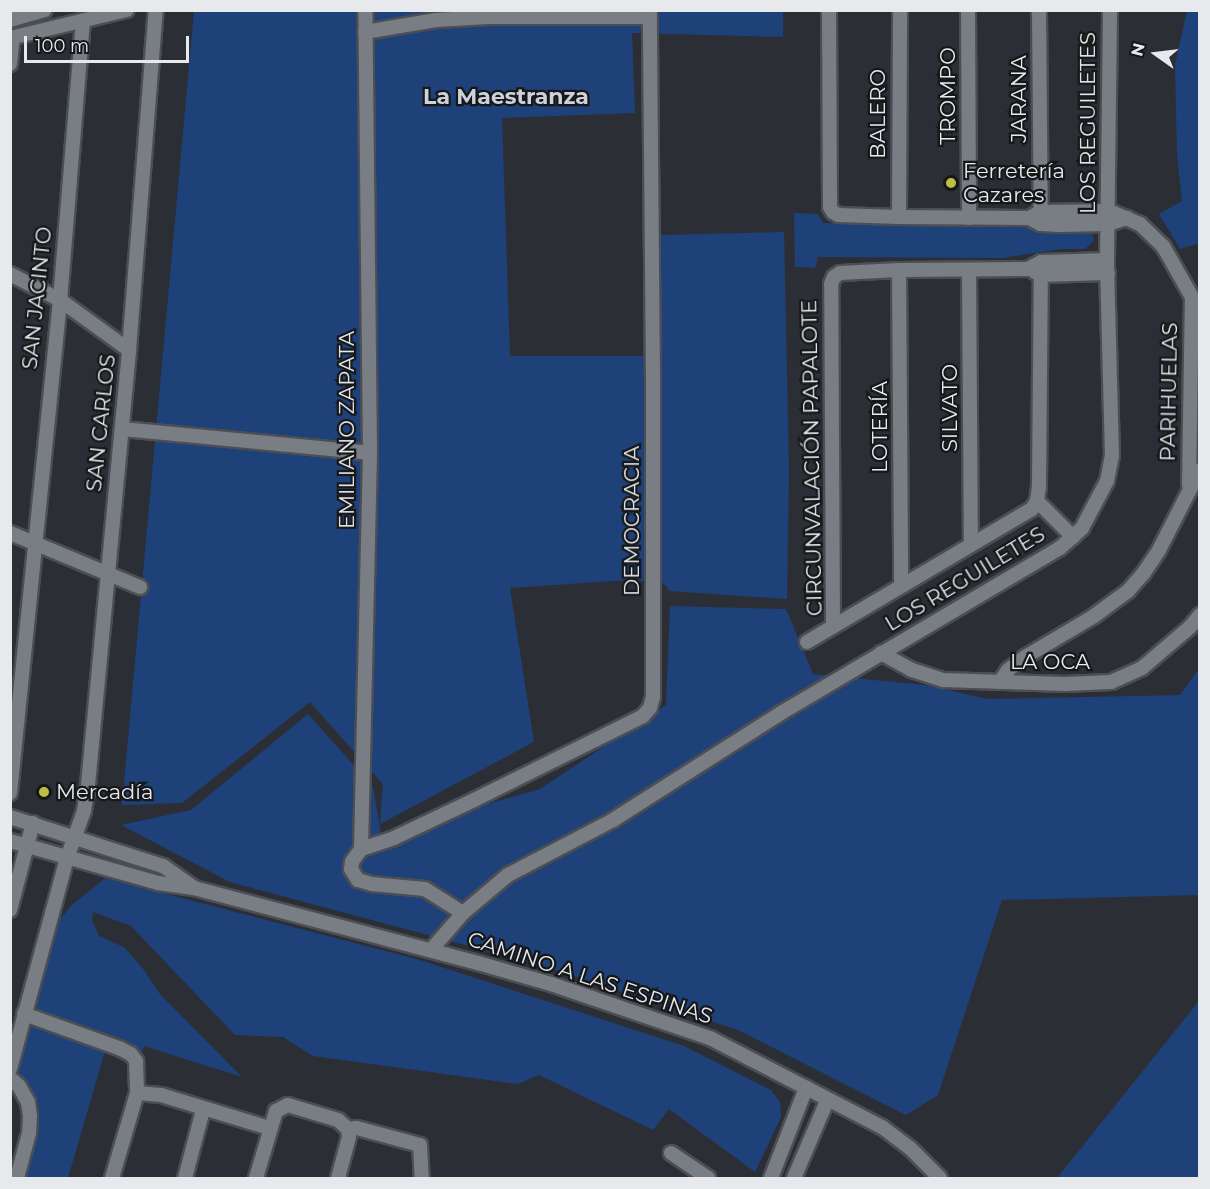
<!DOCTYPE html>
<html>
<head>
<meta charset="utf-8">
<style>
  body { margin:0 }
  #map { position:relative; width:1210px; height:1189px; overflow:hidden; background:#2b2f35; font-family:Montserrat,sans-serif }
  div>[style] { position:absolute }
  .green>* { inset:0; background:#1e4179 }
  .roads { filter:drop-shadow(2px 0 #4b4e52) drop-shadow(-2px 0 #4b4e52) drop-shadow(0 2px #4b4e52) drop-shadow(0 -2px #4b4e52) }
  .minor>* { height:14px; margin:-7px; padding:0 7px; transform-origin:7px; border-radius:7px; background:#797d84 }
  .dots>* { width:16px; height:16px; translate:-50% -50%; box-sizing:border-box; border:3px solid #151719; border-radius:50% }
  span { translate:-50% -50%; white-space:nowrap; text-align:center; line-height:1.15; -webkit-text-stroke:4.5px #151719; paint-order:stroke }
  .street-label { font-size:21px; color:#e7e9ed }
  .poi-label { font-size:21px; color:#e7e9ed }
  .left { translate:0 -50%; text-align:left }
  .neighbourhood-label { font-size:22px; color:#cdd2da; font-weight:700 }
  .frame { position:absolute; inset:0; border:12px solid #e7e9ed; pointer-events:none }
  .north { position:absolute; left:1126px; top:24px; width:60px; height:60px; -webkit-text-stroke:4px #151719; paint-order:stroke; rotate:284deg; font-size:16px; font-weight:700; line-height:24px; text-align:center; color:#e7e9ed }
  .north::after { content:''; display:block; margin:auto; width:21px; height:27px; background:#e7e9ed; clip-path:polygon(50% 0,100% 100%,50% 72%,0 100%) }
  .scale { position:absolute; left:24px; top:36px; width:165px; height:27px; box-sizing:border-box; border:3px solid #e7e9ed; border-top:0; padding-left:8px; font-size:18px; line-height:21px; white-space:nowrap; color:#e7e9ed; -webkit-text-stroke:4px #151719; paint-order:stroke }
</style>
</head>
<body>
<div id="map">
  <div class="green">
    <i style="clip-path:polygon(194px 11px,783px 11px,783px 37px,632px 33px,635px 113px,502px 118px,510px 356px,661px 356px,661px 235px,784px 232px,789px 470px,787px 599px,670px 591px,662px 582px,628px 580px,510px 588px,534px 742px,380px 824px,383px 784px,310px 702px,182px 803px,122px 805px)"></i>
    <i style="clip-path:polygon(1187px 11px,1199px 11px,1200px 243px,1180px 249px,1159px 214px,1182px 201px,1177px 155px,1175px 65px)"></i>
    <i style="clip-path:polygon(794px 213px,818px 214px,823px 223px,1016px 225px,1091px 230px,1094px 240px,1085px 249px,1062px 249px,1001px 258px,818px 257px,815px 268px,795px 267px)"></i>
    <i style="clip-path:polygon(670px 606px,786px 609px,813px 674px,925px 685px,988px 699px,1180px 695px,1199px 669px,1199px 895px,1002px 900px,938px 1095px,906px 1115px,738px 1030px,544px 966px,230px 882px,121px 825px,191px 810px,308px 714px,373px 787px,381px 834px,540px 789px,666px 705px)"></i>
    <i style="clip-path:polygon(105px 878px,420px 960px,684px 1046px,771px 1090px,780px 1102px,781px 1117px,755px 1172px,669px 1109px,653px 1130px,539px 1075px,518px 1084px,313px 1056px,283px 1037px,235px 1035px,131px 926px,93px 912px,92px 920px,99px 936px,124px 947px,144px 970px,160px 994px,242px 1077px,144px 1046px,141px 1057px,105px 1051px,68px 1178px,23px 1178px,37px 1118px,36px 1103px,16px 1066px,39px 970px,47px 964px,58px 921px,72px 905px)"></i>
    <i style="clip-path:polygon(1199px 1001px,1199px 1178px,1057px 1178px)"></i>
  </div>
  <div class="roads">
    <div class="minor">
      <i style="left:829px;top:10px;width:197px;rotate:89.7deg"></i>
      <i style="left:830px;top:207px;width:6px;rotate:59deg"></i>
      <i style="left:833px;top:212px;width:6px;rotate:31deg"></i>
      <i style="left:838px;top:215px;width:61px;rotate:1.9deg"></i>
      <i style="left:899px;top:217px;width:130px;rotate:0.4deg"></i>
      <i style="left:1029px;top:218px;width:13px;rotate:27deg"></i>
      <i style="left:1041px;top:224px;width:18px;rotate:3deg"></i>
      <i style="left:1059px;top:225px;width:49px;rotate:-1.2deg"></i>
      <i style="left:1108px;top:224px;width:20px;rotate:-18deg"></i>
      <i style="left:968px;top:10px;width:208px;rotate:89.7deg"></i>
      <i style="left:1039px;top:10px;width:209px;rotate:89.5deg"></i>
      <i style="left:10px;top:20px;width:36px;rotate:-16deg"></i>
      <i style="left:365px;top:32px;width:72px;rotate:-9.6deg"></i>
      <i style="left:436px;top:20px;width:53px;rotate:-3.2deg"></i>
      <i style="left:489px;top:17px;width:161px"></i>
      <i style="left:10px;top:38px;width:120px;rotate:-13.5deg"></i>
      <i style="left:10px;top:64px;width:27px;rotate:-84deg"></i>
      <i style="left:899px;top:217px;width:207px;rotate:-89.7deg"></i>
      <i style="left:1029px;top:218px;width:13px;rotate:-29deg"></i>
      <i style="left:1040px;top:212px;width:69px;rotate:-0.8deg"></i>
      <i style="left:1109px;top:211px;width:34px;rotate:23deg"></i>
      <i style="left:1140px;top:224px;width:32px;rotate:44deg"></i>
      <i style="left:1163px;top:246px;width:75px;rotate:60.4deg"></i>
      <i style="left:899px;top:270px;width:313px;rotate:89.6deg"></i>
      <i style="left:969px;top:271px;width:273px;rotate:89.6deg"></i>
      <i style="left:1035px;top:272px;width:7px;rotate:27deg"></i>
      <i style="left:1041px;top:275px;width:67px;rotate:-1.7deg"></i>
      <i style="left:10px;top:274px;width:56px;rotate:27.5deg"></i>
      <i style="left:60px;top:300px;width:85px;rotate:35.9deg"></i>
      <i style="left:122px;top:429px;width:249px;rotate:5.5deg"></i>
      <i style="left:1189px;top:485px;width:187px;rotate:-89.1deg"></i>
      <i style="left:1037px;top:501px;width:51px;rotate:45deg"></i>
      <i style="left:10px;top:533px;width:141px;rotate:22.6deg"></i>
      <i style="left:833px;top:626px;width:342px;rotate:-90.3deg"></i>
      <i style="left:831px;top:284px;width:8px;rotate:-67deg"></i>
      <i style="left:834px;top:277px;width:7px;rotate:-34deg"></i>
      <i style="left:840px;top:273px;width:59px;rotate:-2.9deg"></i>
      <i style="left:899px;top:270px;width:129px;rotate:-0.4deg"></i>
      <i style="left:1028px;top:269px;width:15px;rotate:-28deg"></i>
      <i style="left:1041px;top:262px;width:66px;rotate:-1.7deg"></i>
      <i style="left:807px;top:642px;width:261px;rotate:-30.6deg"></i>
      <i style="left:1032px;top:509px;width:9px;rotate:-58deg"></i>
      <i style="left:1037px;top:501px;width:14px;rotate:-82deg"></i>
      <i style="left:1039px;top:487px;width:225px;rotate:-89.5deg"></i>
      <i style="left:881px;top:653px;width:35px;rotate:29deg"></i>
      <i style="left:912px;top:670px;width:33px;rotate:18deg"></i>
      <i style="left:943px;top:680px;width:122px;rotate:1.9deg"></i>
      <i style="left:1065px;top:684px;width:46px;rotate:-2.5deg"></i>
      <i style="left:1111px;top:682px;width:34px;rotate:-24deg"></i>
      <i style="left:1142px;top:668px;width:63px;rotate:-40.5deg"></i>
      <i style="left:1190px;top:627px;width:16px;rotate:-50deg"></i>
      <i style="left:1000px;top:682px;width:14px;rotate:-56deg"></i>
      <i style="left:1008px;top:670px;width:21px;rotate:-37deg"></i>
      <i style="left:1025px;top:657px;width:80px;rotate:-30.7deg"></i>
      <i style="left:1094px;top:616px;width:42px;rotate:-36.3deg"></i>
      <i style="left:1128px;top:591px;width:23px;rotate:-49deg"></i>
      <i style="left:1143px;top:574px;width:29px;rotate:-56deg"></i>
      <i style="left:1159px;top:550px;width:90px;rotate:-62.9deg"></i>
      <i style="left:10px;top:793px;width:496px;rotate:-84.2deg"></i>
      <i style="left:60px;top:300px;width:280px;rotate:-85.3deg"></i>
      <i style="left:10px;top:817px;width:161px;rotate:17.8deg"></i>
      <i style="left:163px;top:866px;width:37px;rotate:35deg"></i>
      <i style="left:10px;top:841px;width:154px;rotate:15.8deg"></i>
      <i style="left:158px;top:883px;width:36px;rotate:8deg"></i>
      <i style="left:194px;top:888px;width:294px;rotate:14.8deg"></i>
      <i style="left:478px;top:963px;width:76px;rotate:16deg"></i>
      <i style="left:551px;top:984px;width:168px;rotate:18.8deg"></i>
      <i style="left:710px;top:1038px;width:194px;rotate:27.4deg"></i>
      <i style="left:882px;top:1127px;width:35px;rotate:37deg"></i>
      <i style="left:910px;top:1148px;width:42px;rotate:45deg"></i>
      <i style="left:361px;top:849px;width:35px;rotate:-18deg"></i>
      <i style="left:394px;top:838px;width:89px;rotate:-25.4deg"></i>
      <i style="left:474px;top:800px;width:189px;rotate:-26.4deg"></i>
      <i style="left:643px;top:716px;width:11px;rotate:-49deg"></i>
      <i style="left:650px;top:708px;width:11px;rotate:-75deg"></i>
      <i style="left:653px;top:697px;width:319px;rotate:-90deg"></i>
      <i style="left:653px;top:378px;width:368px;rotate:-90.5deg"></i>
      <i style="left:361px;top:849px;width:396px;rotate:-88.7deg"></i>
      <i style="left:370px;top:453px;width:443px;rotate:-90.6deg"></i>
      <i style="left:361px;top:849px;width:16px;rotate:125deg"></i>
      <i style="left:352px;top:862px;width:7px;rotate:98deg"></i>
      <i style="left:351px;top:869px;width:13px;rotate:58deg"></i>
      <i style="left:358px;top:880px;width:15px;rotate:16deg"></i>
      <i style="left:372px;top:884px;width:53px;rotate:5.4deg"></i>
      <i style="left:425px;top:889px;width:45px;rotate:32.3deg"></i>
      <i style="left:10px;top:910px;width:90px;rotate:-75.2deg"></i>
      <i style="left:431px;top:950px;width:49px;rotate:-49.1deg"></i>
      <i style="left:463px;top:913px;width:59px;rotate:-40.2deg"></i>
      <i style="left:508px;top:875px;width:119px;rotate:-27.6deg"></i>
      <i style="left:613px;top:820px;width:199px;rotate:-32.5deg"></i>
      <i style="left:781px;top:713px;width:324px;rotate:-30.6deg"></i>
      <i style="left:1060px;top:548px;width:30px;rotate:-42deg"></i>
      <i style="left:1082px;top:528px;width:53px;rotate:-62deg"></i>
      <i style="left:1107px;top:481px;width:25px;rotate:-79deg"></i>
      <i style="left:1112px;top:456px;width:196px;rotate:-91.5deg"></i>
      <i style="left:1107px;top:260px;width:250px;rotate:-89.3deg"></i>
      <i style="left:24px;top:1014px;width:101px;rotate:19.7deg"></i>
      <i style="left:119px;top:1048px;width:13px;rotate:27deg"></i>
      <i style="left:131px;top:1054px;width:9px;rotate:54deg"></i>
      <i style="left:136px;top:1061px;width:32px;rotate:88deg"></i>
      <i style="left:137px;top:1093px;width:89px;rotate:106.4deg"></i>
      <i style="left:10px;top:1069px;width:219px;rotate:-74.9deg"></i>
      <i style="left:67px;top:858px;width:50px;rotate:-70.1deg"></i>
      <i style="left:84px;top:811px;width:26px;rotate:-81deg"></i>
      <i style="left:88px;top:785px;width:437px;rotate:-84.6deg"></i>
      <i style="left:129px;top:350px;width:341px;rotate:-85.5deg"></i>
      <i style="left:10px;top:1078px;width:12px;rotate:42deg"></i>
      <i style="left:19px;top:1086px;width:18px;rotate:61deg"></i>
      <i style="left:28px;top:1102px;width:14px;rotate:82deg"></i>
      <i style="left:30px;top:1116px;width:17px;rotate:93deg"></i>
      <i style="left:29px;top:1133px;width:47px;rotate:104.9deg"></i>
      <i style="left:137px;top:1093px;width:24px;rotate:5deg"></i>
      <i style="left:161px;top:1095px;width:113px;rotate:17deg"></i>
      <i style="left:348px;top:1129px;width:9px;rotate:-6deg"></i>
      <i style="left:357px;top:1128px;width:65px;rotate:15.1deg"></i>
      <i style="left:420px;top:1145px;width:33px;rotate:87deg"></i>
      <i style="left:671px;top:1153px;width:45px;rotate:34deg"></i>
      <i style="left:185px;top:1178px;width:70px;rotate:-75.2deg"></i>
      <i style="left:256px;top:1178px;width:70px;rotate:-73.4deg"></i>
      <i style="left:276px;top:1111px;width:13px;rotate:-27deg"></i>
      <i style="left:288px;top:1105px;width:52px;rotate:16.7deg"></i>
      <i style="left:338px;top:1120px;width:13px;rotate:42deg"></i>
      <i style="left:348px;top:1129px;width:8px;rotate:83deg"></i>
      <i style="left:349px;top:1137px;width:42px;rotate:105deg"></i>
      <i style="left:771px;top:1178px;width:97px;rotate:-68.7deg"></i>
      <i style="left:794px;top:1178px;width:84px;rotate:-66.8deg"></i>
    </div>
  </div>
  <div class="dots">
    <i style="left:951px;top:183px;background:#bebf42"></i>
    <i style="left:44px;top:792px;background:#bebf42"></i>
  </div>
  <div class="street-label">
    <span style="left:948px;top:96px;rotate:-90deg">TROMPO</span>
    <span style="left:1019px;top:99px;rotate:-90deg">JARANA</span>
    <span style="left:878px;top:114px;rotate:-90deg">BALERO</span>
    <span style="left:1088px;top:123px;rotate:-90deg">LOS REGUILETES</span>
    <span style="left:37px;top:298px;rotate:-84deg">SAN JACINTO</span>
    <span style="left:1169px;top:392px;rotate:-89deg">PARIHUELAS</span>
    <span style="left:950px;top:408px;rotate:-90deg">SILVATO</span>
    <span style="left:101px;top:423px;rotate:-84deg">SAN CARLOS</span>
    <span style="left:880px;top:427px;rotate:-90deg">LOTERÍA</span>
    <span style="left:347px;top:430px;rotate:-90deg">EMILIANO ZAPATA</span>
    <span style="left:812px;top:458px;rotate:-91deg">CIRCUNVALACIÓN PAPALOTE</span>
    <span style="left:632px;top:521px;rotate:-90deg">DEMOCRACIA</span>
    <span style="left:965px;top:579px;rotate:-31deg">LOS REGUILETES</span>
    <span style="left:1050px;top:662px">LA OCA</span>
    <span style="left:590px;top:978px;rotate:18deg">CAMINO A LAS ESPINAS</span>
  </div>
  <div class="poi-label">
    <span class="left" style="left:963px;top:183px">Ferretería<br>Cazares</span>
    <span class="left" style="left:56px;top:792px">Mercadía</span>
  </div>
  <div class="neighbourhood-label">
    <span style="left:506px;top:97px">La Maestranza</span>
  </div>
  <div class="frame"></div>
  <div class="north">N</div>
  <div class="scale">100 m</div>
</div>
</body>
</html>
